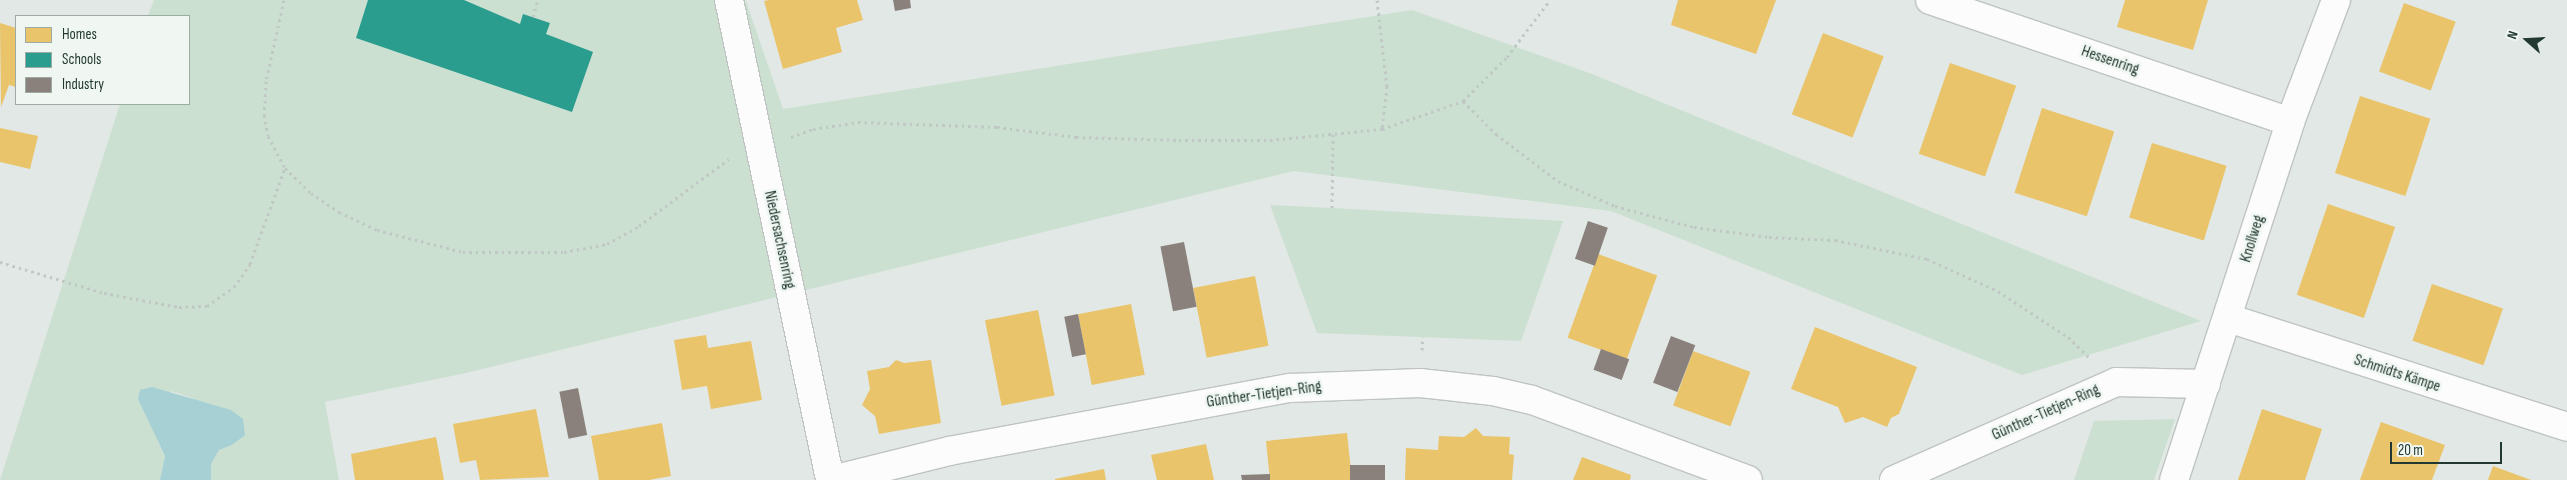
<!DOCTYPE html>
<html>
<head>
<meta charset="utf-8">
<style>
  body { margin:0 }
  #map { position:relative; width:2567px; height:480px; overflow:hidden; background:#e2e8e5; font-family:"Sofia Sans Condensed",sans-serif }
  div>[style] { position:absolute }
  .green>* { inset:0; background:#cce0d1 }
  .water>* { inset:0; background:#a6d0d4 }
  .homes>* { inset:0; background:#e9c46a; transform-origin:0 0 }
  .schools>* { inset:0; background:#2a9d8f }
  .industry>* { inset:0; background:#8a817c; transform-origin:0 0 }
  .path>* { height:3px; margin-top:-1.5px; transform-origin:0; background:repeating-linear-gradient(90deg,#bfc8c4 0 2.5px,transparent 0 6.5px) }
  .roads { filter:drop-shadow(1px 0 #bfc4c2) drop-shadow(-1px 0 #bfc4c2) drop-shadow(0 1px #bfc4c2) drop-shadow(0 -1px #bfc4c2) }
  .street>* { height:28px; margin:-14px; padding:0 14px; transform-origin:14px; border-radius:14px; background:#fbfcfb }
  span { translate:-50% -50%; white-space:nowrap; text-align:center; line-height:1.15; -webkit-text-stroke:5px #f0f7f3; paint-order:stroke }
  .street-label { font-size:16px; color:#223931 }
  .legend { position:absolute; left:15px; top:15px; width:175px; height:90px; box-sizing:border-box; background:#f0f7f3; border:1px solid #9eaba5; margin:0; padding:6px 9px; list-style:none; font-size:15px; color:#223931 }
  .legend li { display:flex; align-items:center; gap:10px; height:25px }
  .legend b { width:25px; border:1px solid #9eaba5 }
  .north { position:absolute; left:2502px; top:15px; width:50px; height:50px; -webkit-text-stroke:4px #f0f7f3; paint-order:stroke; rotate:289deg; font-size:14px; font-weight:700; line-height:20px; text-align:center; color:#223931 }
  .north::after { content:''; display:block; margin:auto; width:18px; height:22px; background:#223931; clip-path:polygon(50% 0,100% 100%,50% 72%,0 100%) }
  .scale { position:absolute; left:2390px; top:442px; width:112px; height:22px; box-sizing:border-box; border:2px solid #223931; border-top:0; padding-left:6px; font-size:15px; line-height:18px; white-space:nowrap; color:#223931; -webkit-text-stroke:4px #f0f7f3; paint-order:stroke }
</style>
</head>
<body>
<div id="map">
  <div class="green">
    <i style="clip-path:polygon(154px 0,742px 0,746px 1px,783px 109px,1412px 10px,1592px 74px,2201px 321px,2022px 375px,1611px 211px,1294px 171px,466px 373px,325px 402px,339px 480px,211px 480px,211px 464px,219px 450px,232px 445px,192px 398px,171px 391px,157px 440px,165px 456px,160px 480px,0 480px,120px 104px,189px 104px,189px 16px,148px 16px)"></i>
    <i style="clip-path:polygon(1270px 205px,1332px 208px,1563px 221px,1521px 341px,1317px 333px)"></i>
    <i style="clip-path:polygon(2175px 419px,2154px 480px,2074px 480px,2094px 421px)"></i>
  </div>
  <div class="water">
    <i style="clip-path:polygon(152px 387px,231px 410px,243px 419px,245px 435px,232px 445px,219px 450px,211px 464px,211px 480px,160px 480px,165px 456px,138px 399px,140px 390px)"></i>
  </div>
  <div class="homes">
    <i style="clip-path:polygon(769px 0,857px 0,863px 20px,836px 28px,842px 52px,783px 69px,764px 1px)"></i>
    <i style="clip-path:polygon(1678px 0,1776px 0,1756px 54px,1671px 25px)"></i>
    <i style="clip-path:polygon(2125px 0,2208px 0,2193px 50px,2117px 27px)"></i>
    <i style="left:2404px;top:3px;width:55px;height:73px;rotate:20deg"></i>
    <i style="clip-path:polygon(0 23px,16px 28px,16px 87px,9px 85px,1px 107px)"></i>
    <i style="left:1823px;top:33px;width:65px;height:87px;rotate:21deg"></i>
    <i style="left:1950px;top:63px;width:70px;height:96px;rotate:19deg"></i>
    <i style="left:2360px;top:96px;width:74px;height:81px;rotate:18deg"></i>
    <i style="left:2042px;top:108px;width:76px;height:89px;rotate:18deg"></i>
    <i style="clip-path:polygon(0 128px,38px 136px,30px 169px,0 162px)"></i>
    <i style="left:2152px;top:143px;width:78px;height:78px;rotate:17deg"></i>
    <i style="left:2328px;top:204px;width:71px;height:96px;rotate:19deg"></i>
    <i style="left:1598px;top:254px;width:63px;height:89px;rotate:20deg"></i>
    <i style="left:1255px;top:276px;width:71px;height:63px;rotate:79deg"></i>
    <i style="left:2432px;top:284px;width:75px;height:60px;rotate:19deg"></i>
    <i style="left:1131px;top:304px;width:72px;height:54px;rotate:79deg"></i>
    <i style="left:1038px;top:310px;width:87px;height:54px;rotate:79deg"></i>
    <i style="clip-path:polygon(1815px 327px,1917px 367px,1899px 414px,1891px 418px,1887px 427px,1863px 417px,1845px 423px,1838px 407px,1791px 389px)"></i>
    <i style="clip-path:polygon(706px 335px,708px 348px,751px 341px,762px 400px,711px 409px,707px 386px,682px 390px,674px 340px)"></i>
    <i style="left:1693px;top:351px;width:61px;height:58px;rotate:20deg"></i>
    <i style="clip-path:polygon(896px 360px,904px 363px,931px 360px,941px 423px,879px 434px,875px 416px,862px 405px,870px 389px,867px 371px,889px 367px)"></i>
    <i style="clip-path:polygon(536px 409px,549px 477px,480px 480px,476px 460px,460px 463px,453px 424px)"></i>
    <i style="clip-path:polygon(2262px 409px,2322px 429px,2305px 480px,2238px 480px)"></i>
    <i style="clip-path:polygon(2381px 422px,2445px 445px,2432px 480px,2360px 480px)"></i>
    <i style="clip-path:polygon(662px 423px,671px 476px,649px 480px,599px 480px,591px 436px)"></i>
    <i style="clip-path:polygon(1476px 428px,1483px 436px,1510px 437px,1509px 454px,1514px 455px,1512px 480px,1405px 480px,1406px 448px,1438px 450px,1439px 436px,1464px 437px)"></i>
    <i style="clip-path:polygon(1347px 433px,1352px 480px,1270px 480px,1266px 441px)"></i>
    <i style="clip-path:polygon(436px 437px,444px 480px,355px 480px,351px 454px)"></i>
    <i style="clip-path:polygon(1206px 444px,1214px 480px,1157px 480px,1151px 455px)"></i>
    <i style="clip-path:polygon(1582px 457px,1631px 475px,1630px 480px,1573px 480px)"></i>
    <i style="clip-path:polygon(2493px 466px,2531px 480px,2488px 480px)"></i>
    <i style="clip-path:polygon(1104px 469px,1106px 480px,1055px 480px,1055px 479px)"></i>
  </div>
  <div class="schools">
    <i style="clip-path:polygon(368px 0,464px 0,520px 24px,523px 14px,550px 23px,546px 34px,593px 52px,572px 112px,356px 38px)"></i>
  </div>
  <div class="industry">
    <i style="clip-path:polygon(893px 0,910px 0,911px 8px,895px 11px)"></i>
    <i style="left:1588px;top:221px;width:21px;height:40px;rotate:19deg"></i>
    <i style="left:1184px;top:242px;width:66px;height:24px;rotate:79deg"></i>
    <i style="left:1078px;top:314px;width:41px;height:14px;rotate:79deg"></i>
    <i style="left:1671px;top:336px;width:26px;height:50px;rotate:21deg"></i>
    <i style="left:1601px;top:349px;width:30px;height:22px;rotate:20deg"></i>
    <i style="left:578px;top:388px;width:48px;height:19px;rotate:79deg"></i>
    <i style="left:1350px;top:465px;width:35px;height:15px"></i>
    <i style="clip-path:polygon(1270px 474px,1270px 480px,1242px 480px,1241px 475px)"></i>
  </div>
  <div class="path">
    <i style="left:284px;top:0;width:83px;rotate:102.5deg"></i>
    <i style="left:266px;top:81px;width:34px;rotate:93deg"></i>
    <i style="left:264px;top:115px;width:21px;rotate:79deg"></i>
    <i style="left:268px;top:136px;width:36px;rotate:62deg"></i>
    <i style="left:285px;top:168px;width:36px;rotate:44deg"></i>
    <i style="left:311px;top:193px;width:34px;rotate:34deg"></i>
    <i style="left:339px;top:212px;width:42px;rotate:25.3deg"></i>
    <i style="left:377px;top:230px;width:89px;rotate:14.3deg"></i>
    <i style="left:463px;top:252px;width:101px"></i>
    <i style="left:564px;top:252px;width:44px;rotate:-10.5deg"></i>
    <i style="left:607px;top:244px;width:37px;rotate:-29deg"></i>
    <i style="left:639px;top:226px;width:112px;rotate:-36.7deg"></i>
    <i style="left:1377px;top:0;width:87px;rotate:83.4deg"></i>
    <i style="left:1387px;top:86px;width:43px;rotate:96.6deg"></i>
    <i style="left:533px;top:17px;width:18px;rotate:-74deg"></i>
    <i style="left:1463px;top:101px;width:47px;rotate:45deg"></i>
    <i style="left:1496px;top:134px;width:78px;rotate:37.2deg"></i>
    <i style="left:1558px;top:181px;width:62px;rotate:23.7deg"></i>
    <i style="left:1615px;top:206px;width:82px;rotate:14.9deg"></i>
    <i style="left:1694px;top:227px;width:76px;rotate:7.6deg"></i>
    <i style="left:1769px;top:237px;width:66px;rotate:2.6deg"></i>
    <i style="left:1835px;top:240px;width:94px;rotate:11.7deg"></i>
    <i style="left:1927px;top:259px;width:78px;rotate:24.3deg"></i>
    <i style="left:1998px;top:291px;width:84px;rotate:33.3deg"></i>
    <i style="left:2068px;top:337px;width:30px;rotate:44deg"></i>
    <i style="left:791px;top:137px;width:23px;rotate:-20deg"></i>
    <i style="left:813px;top:129px;width:46px;rotate:-8.8deg"></i>
    <i style="left:858px;top:122px;width:139px;rotate:2.1deg"></i>
    <i style="left:997px;top:127px;width:80px;rotate:7.2deg"></i>
    <i style="left:1076px;top:137px;width:103px;rotate:1.7deg"></i>
    <i style="left:1179px;top:140px;width:91px"></i>
    <i style="left:1270px;top:140px;width:113px;rotate:-5.6deg"></i>
    <i style="left:1382px;top:129px;width:86px;rotate:-19.1deg"></i>
    <i style="left:1463px;top:101px;width:62px;rotate:-45deg"></i>
    <i style="left:1507px;top:57px;width:71px;rotate:-53deg"></i>
    <i style="left:1332px;top:208px;width:74px;rotate:-89.2deg"></i>
    <i style="left:0;top:262px;width:109px;rotate:16.6deg"></i>
    <i style="left:104px;top:293px;width:76px;rotate:10.6deg"></i>
    <i style="left:179px;top:307px;width:28px;rotate:-2deg"></i>
    <i style="left:207px;top:306px;width:33px;rotate:-35deg"></i>
    <i style="left:234px;top:287px;width:28px;rotate:-55deg"></i>
    <i style="left:250px;top:264px;width:102px;rotate:-70deg"></i>
    <i style="left:1422px;top:350px;width:13px;rotate:-86deg"></i>
  </div>
  <div class="roads">
    <div class="street">
      <i style="left:729px;top:0;width:491px;rotate:78.1deg"></i>
      <i style="left:1930px;top:0;width:380px;rotate:18.7deg"></i>
      <i style="left:2228px;top:318px;width:356px;rotate:17.8deg"></i>
      <i style="left:832px;top:480px;width:121px;rotate:-13.9deg"></i>
      <i style="left:949px;top:451px;width:347px;rotate:-10.5deg"></i>
      <i style="left:1290px;top:388px;width:130px;rotate:-2.2deg"></i>
      <i style="left:1420px;top:383px;width:73px;rotate:6.3deg"></i>
      <i style="left:1493px;top:391px;width:40px;rotate:13deg"></i>
      <i style="left:1532px;top:400px;width:230px;rotate:20.3deg"></i>
      <i style="left:1894px;top:480px;width:243px;rotate:-23.8deg"></i>
      <i style="left:2116px;top:382px;width:90px;rotate:1.3deg"></i>
      <i style="left:2174px;top:480px;width:376px;rotate:-72deg"></i>
      <i style="left:2290px;top:122px;width:130px;rotate:-69.3deg"></i>
    </div>
  </div>
  <div class="street-label">
    <span style="left:2110px;top:61px;rotate:19deg">Hessenring</span>
    <span style="left:2253px;top:239px;rotate:-73deg">Knollweg</span>
    <span style="left:779px;top:240px;rotate:78deg">Niedersachsenring</span>
    <span style="left:2397px;top:374px;rotate:18deg">Schmidts Kämpe</span>
    <span style="left:1264px;top:395px;rotate:-8deg">Günther-Tietjen-Ring</span>
    <span style="left:2046px;top:413px;rotate:-24deg">Günther-Tietjen-Ring</span>
  </div>
  <ul class="legend">
  <li><b style="height:14px;background:#e9c46a"></b>Homes</li>
  <li><b style="height:14px;background:#2a9d8f"></b>Schools</li>
  <li><b style="height:14px;background:#8a817c"></b>Industry</li>
  </ul>
  <div class="north">N</div>
  <div class="scale">20 m</div>
</div>
</body>
</html>
